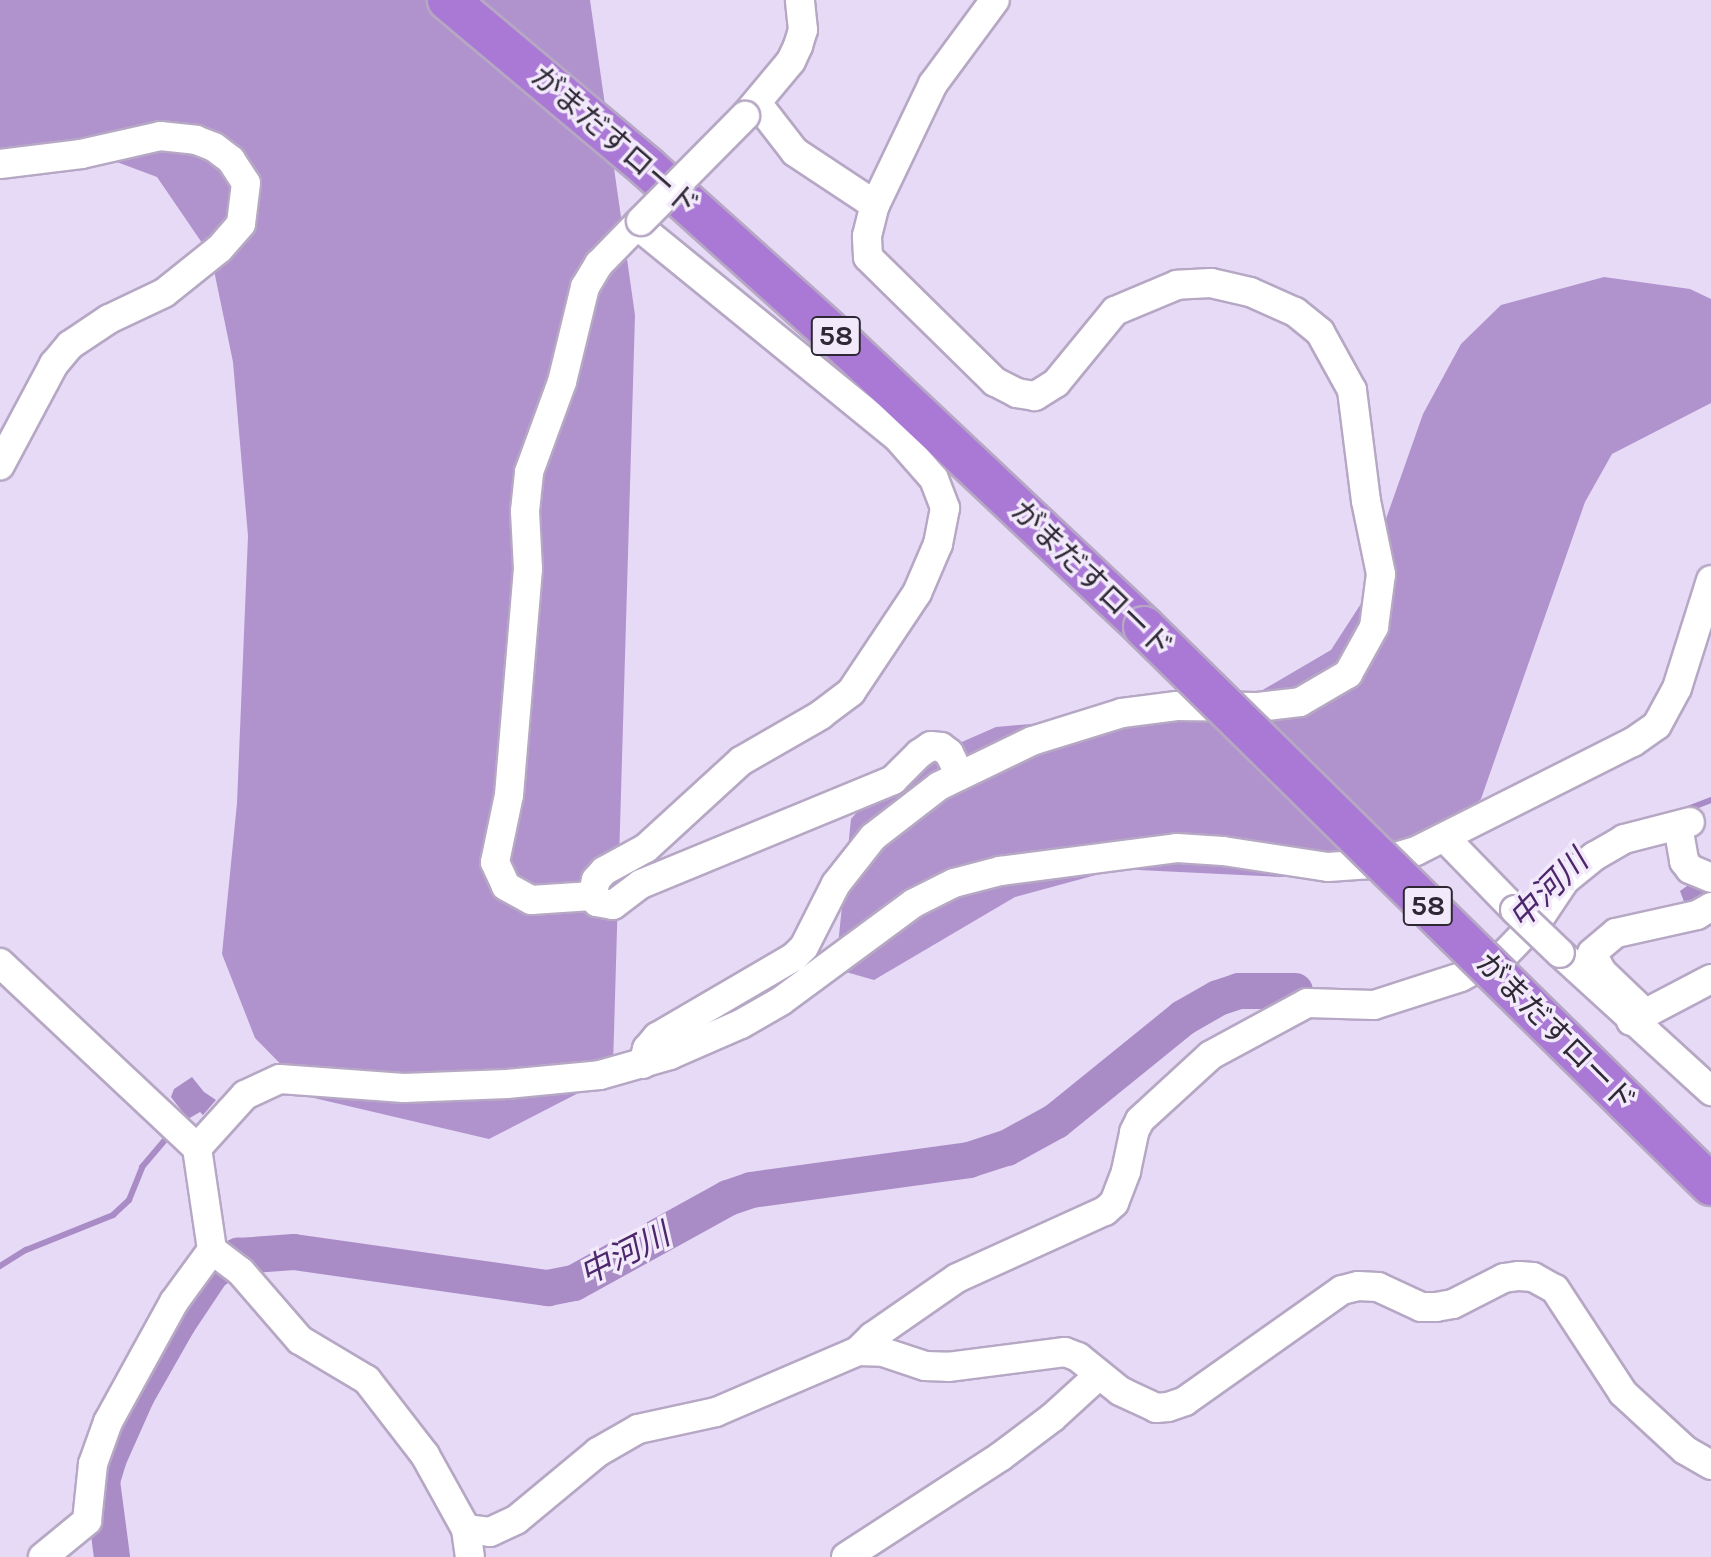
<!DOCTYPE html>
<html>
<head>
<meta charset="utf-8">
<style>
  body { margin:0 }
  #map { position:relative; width:1711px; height:1557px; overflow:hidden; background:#e7daf6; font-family:Karla,"Noto Sans JP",sans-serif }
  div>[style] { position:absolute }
  .forest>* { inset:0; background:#b093cc }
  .water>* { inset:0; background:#a98cc5 }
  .stream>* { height:6px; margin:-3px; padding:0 3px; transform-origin:3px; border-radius:3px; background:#a98cc5 }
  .river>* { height:36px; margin:-18px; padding:0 18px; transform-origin:18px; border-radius:18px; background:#a98cc5 }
  .roads { filter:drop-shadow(2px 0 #b6a8c4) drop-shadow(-2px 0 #b6a8c4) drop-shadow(0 2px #b6a8c4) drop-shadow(0 -2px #b6a8c4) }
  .minor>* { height:28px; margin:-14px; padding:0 14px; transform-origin:14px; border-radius:14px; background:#fff }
  .highway>* { height:40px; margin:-20px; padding:0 20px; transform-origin:20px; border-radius:20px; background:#aa79d6 }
  .bridges { filter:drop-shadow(2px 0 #b6a8c4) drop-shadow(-2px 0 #b6a8c4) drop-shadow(0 2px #b6a8c4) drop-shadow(0 -2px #b6a8c4) }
  .minor-bridge>* { height:28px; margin:-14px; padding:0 14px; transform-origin:14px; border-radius:14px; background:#fff }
  .highway-bridge>* { height:40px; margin:-20px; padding:0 20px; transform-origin:20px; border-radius:20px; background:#aa79d6 }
  span { translate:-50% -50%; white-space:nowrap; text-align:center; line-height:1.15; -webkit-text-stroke:7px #f2e9fb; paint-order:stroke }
  .shield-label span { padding:2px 6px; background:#f2e9fb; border:2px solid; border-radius:6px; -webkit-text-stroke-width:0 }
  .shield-label { font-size:28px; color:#2d2833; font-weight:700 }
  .street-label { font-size:30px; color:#2d2833 }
  .water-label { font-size:32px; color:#4d276c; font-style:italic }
</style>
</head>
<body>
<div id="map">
  <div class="forest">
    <i style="clip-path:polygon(0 0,590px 0,635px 315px,613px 1066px,592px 1086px,489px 1139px,314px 1098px,255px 1038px,222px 954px,237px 803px,248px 536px,233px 362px,211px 256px,157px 177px,66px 143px,0 150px)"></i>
    <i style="clip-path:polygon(1604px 277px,1690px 289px,1711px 299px,1711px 403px,1612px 454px,1585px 502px,1481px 799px,1429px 846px,1372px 871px,1281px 877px,1118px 869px,1015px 897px,874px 980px,846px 972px,838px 945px,851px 819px,880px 786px,939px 752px,996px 727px,1124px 716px,1254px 695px,1331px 650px,1364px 599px,1381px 533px,1423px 414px,1461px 344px,1501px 305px)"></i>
  </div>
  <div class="water">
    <i style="clip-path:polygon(1694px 881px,1711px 888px,1710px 895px,1686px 907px,1680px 891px)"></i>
    <i style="clip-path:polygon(192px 1077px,204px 1092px,216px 1100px,203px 1115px,200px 1112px,188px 1119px,171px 1097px,174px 1089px)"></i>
  </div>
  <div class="stream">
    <i style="left:1685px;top:810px;width:28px;rotate:-21deg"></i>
    <i style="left:0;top:1266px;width:31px;rotate:-32deg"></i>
    <i style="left:26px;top:1250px;width:94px;rotate:-21.9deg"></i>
    <i style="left:113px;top:1215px;width:22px;rotate:-43deg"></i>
    <i style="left:129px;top:1200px;width:35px;rotate:-68deg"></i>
    <i style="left:142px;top:1167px;width:43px;rotate:-49.7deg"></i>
  </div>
  <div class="river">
    <i style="left:112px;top:1557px;width:77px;rotate:-97.5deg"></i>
    <i style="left:102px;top:1481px;width:24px;rotate:-73deg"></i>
    <i style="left:109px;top:1458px;width:69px;rotate:-66deg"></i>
    <i style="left:137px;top:1395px;width:83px;rotate:-60.3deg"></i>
    <i style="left:178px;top:1323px;width:61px;rotate:-56.3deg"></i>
    <i style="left:212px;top:1272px;width:31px;rotate:-32deg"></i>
    <i style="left:238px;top:1256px;width:56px;rotate:-4.1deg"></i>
    <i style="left:294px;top:1252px;width:257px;rotate:8.1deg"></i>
    <i style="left:548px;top:1288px;width:26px;rotate:-11deg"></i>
    <i style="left:574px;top:1283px;width:176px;rotate:-28.9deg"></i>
    <i style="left:728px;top:1198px;width:24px;rotate:-19deg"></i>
    <i style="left:751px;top:1190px;width:220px;rotate:-7.8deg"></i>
    <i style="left:969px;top:1160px;width:40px;rotate:-18deg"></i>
    <i style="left:1007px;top:1148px;width:56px;rotate:-28.9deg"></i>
    <i style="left:1056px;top:1121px;width:164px;rotate:-39deg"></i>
    <i style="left:1183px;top:1018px;width:40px;rotate:-29.7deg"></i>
    <i style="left:1218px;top:998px;width:22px;rotate:-18deg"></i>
    <i style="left:1239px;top:991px;width:56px"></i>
  </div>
  <div class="roads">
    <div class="minor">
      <i style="left:757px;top:103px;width:62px;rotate:52.2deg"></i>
      <i style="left:795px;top:152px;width:96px;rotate:33.5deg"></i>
      <i style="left:746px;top:115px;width:70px;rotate:-50.2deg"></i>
      <i style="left:791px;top:61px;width:17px;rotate:-65deg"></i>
      <i style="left:798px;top:46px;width:17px;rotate:-73deg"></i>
      <i style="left:803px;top:30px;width:30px;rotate:-96deg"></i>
      <i style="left:0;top:164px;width:82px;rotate:-7deg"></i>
      <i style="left:81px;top:154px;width:81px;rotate:-12.8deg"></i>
      <i style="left:160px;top:136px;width:36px;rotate:6deg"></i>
      <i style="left:196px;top:140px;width:19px;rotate:21deg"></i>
      <i style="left:214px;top:147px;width:21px;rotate:37deg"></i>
      <i style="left:231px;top:160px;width:27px;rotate:57deg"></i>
      <i style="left:246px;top:183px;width:41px;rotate:97deg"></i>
      <i style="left:241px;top:224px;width:33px;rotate:131deg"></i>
      <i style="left:219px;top:249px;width:70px;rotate:141.3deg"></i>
      <i style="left:164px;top:293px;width:61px;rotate:154.7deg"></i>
      <i style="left:109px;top:319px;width:47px;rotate:146.3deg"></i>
      <i style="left:70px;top:345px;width:25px;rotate:130deg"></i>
      <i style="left:54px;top:364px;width:115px;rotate:118.1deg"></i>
      <i style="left:637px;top:225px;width:338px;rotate:39.2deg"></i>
      <i style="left:899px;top:439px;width:53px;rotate:48.8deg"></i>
      <i style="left:934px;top:479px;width:31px;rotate:69deg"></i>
      <i style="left:945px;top:508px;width:37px;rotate:101deg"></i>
      <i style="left:938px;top:544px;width:53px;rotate:113.2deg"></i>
      <i style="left:917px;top:593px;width:119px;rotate:123.7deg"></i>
      <i style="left:851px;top:692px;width:38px;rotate:143deg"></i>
      <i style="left:821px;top:715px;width:92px;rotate:150.1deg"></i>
      <i style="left:741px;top:761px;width:129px;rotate:137.5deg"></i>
      <i style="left:646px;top:848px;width:48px;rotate:151.3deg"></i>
      <i style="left:604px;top:871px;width:12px;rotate:132deg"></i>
      <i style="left:596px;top:880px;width:16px;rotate:104deg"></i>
      <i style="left:592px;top:896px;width:8px;rotate:50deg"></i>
      <i style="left:597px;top:902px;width:16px;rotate:11deg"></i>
      <i style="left:613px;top:905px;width:35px;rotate:-37deg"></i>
      <i style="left:641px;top:884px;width:273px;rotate:-22.4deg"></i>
      <i style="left:893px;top:780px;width:37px;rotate:-45deg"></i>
      <i style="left:919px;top:754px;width:14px;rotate:-34deg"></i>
      <i style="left:931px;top:746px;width:10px;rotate:6deg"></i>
      <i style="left:941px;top:747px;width:10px;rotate:37deg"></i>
      <i style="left:949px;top:753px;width:25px;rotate:64deg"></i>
      <i style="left:1678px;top:826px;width:36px;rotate:80deg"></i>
      <i style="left:1684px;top:861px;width:10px;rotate:53deg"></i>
      <i style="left:1690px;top:869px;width:23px;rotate:23deg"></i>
      <i style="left:1446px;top:839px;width:99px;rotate:45.8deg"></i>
      <i style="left:592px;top:896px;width:61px;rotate:176.2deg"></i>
      <i style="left:531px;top:900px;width:29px;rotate:-151deg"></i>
      <i style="left:506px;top:886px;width:26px;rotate:-115deg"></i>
      <i style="left:495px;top:862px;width:68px;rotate:-78.2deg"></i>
      <i style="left:509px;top:795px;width:227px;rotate:-85.2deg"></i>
      <i style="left:528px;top:569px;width:58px;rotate:-93deg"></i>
      <i style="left:525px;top:511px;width:39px;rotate:-84deg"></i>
      <i style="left:529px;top:472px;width:96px;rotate:-69.9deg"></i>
      <i style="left:562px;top:382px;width:98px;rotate:-76.4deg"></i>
      <i style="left:585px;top:287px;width:27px;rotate:-59deg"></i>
      <i style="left:599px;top:264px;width:60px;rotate:-45.7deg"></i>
      <i style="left:1560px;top:953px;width:205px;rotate:42.4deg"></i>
      <i style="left:0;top:963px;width:270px;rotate:43.2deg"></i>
      <i style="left:197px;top:1148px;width:103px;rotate:81.6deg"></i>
      <i style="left:212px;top:1250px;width:64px;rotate:126.2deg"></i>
      <i style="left:174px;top:1302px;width:137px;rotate:118.8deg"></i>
      <i style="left:108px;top:1422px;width:45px;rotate:109.7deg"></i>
      <i style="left:93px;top:1464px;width:57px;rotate:96deg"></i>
      <i style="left:87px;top:1521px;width:57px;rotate:140.7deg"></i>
      <i style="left:1646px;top:1014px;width:61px;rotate:-136.3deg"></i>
      <i style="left:1602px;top:972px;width:21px;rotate:-118deg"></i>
      <i style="left:1592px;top:953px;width:31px;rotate:-40deg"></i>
      <i style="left:1616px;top:933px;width:83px;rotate:-12.5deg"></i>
      <i style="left:1697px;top:915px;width:16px;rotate:-30deg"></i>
      <i style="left:1631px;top:1021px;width:90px;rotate:-27.7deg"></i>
      <i style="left:643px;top:1064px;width:16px;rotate:-75deg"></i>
      <i style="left:647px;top:1049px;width:16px;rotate:-50deg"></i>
      <i style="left:657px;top:1037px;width:159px;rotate:-30.3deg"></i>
      <i style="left:794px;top:957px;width:14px;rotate:-45deg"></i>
      <i style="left:804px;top:947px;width:71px;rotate:-63.1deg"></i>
      <i style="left:836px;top:884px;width:60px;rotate:-51.8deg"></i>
      <i style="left:873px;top:837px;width:83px;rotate:-37.7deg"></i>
      <i style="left:939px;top:786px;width:103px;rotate:-25.8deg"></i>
      <i style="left:1032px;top:741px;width:94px;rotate:-17.3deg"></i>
      <i style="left:1122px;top:713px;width:55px;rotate:-7.3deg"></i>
      <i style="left:1177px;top:706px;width:81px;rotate:0.7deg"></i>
      <i style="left:1258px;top:707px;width:42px;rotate:-6.8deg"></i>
      <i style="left:1300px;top:702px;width:56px;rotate:-30.3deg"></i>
      <i style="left:1348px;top:674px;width:54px;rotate:-61deg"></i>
      <i style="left:1374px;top:627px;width:53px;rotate:-82.5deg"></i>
      <i style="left:1381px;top:574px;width:75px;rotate:-101.6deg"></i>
      <i style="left:1366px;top:501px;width:112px;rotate:-97.2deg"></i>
      <i style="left:1352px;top:390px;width:66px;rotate:-118.9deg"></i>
      <i style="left:1320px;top:332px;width:32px;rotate:-141deg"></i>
      <i style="left:1295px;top:312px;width:49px;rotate:-156deg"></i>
      <i style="left:1250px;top:292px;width:40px;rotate:-167deg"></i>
      <i style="left:1211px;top:283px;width:34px;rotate:177deg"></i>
      <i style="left:1177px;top:285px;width:67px;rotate:157.2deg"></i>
      <i style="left:1115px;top:311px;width:93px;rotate:129.3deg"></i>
      <i style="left:1056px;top:383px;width:25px;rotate:148deg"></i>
      <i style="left:1035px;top:396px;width:18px;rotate:-171deg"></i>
      <i style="left:1017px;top:393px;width:25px;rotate:-153deg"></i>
      <i style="left:995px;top:382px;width:178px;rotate:-135.5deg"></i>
      <i style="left:868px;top:257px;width:21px;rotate:-93deg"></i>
      <i style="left:867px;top:236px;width:32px;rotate:-76deg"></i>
      <i style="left:875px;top:205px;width:134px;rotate:-64.4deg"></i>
      <i style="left:933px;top:84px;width:104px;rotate:-53.6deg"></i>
      <i style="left:197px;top:1148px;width:72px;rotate:-47.8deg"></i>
      <i style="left:245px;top:1095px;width:38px;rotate:-25deg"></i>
      <i style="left:280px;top:1079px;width:124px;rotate:4.2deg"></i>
      <i style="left:404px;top:1088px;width:103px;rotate:-2.2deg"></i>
      <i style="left:507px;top:1084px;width:93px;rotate:-5.5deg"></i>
      <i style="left:600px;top:1075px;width:73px;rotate:-15.9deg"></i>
      <i style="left:670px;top:1055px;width:77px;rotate:-23.6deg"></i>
      <i style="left:741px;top:1024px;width:46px;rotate:-29.9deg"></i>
      <i style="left:781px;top:1001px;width:165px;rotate:-36.4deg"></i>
      <i style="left:914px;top:903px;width:45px;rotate:-26.6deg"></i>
      <i style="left:954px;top:883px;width:48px;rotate:-14.6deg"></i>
      <i style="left:1000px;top:871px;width:178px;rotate:-7.4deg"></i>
      <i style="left:1177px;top:848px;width:46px;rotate:3.7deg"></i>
      <i style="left:1223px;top:851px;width:106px;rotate:8.7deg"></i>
      <i style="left:1328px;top:867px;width:44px;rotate:-3.9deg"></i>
      <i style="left:1372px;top:864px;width:46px;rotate:-16.5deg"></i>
      <i style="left:1416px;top:851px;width:243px;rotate:-26.7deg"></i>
      <i style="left:1633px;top:742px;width:29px;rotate:-35deg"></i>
      <i style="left:1657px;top:725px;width:42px;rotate:-61.6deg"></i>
      <i style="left:1677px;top:688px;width:113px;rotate:-72.5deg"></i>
      <i style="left:212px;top:1250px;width:36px;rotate:37deg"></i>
      <i style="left:241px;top:1272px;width:90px;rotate:49.1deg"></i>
      <i style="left:300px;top:1340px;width:78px;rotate:30.8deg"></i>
      <i style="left:367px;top:1380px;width:95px;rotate:52.3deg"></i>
      <i style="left:425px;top:1455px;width:85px;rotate:61deg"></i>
      <i style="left:466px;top:1529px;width:28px;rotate:82deg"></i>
      <i style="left:858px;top:1351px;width:20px;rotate:-45deg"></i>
      <i style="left:872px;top:1337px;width:103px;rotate:-34.8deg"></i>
      <i style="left:957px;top:1278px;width:162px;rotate:-24.4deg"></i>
      <i style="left:1105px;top:1211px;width:12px;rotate:-42deg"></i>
      <i style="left:1114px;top:1203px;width:34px;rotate:-69deg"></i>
      <i style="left:1126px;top:1171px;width:40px;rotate:-78deg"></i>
      <i style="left:1134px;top:1132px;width:13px;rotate:-63deg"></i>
      <i style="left:1140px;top:1120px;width:96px;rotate:-42.5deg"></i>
      <i style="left:1211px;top:1055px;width:109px;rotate:-28.4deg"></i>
      <i style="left:1307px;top:1003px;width:67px;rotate:1.7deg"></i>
      <i style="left:1374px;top:1005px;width:91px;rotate:-17.8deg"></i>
      <i style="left:1461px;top:977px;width:51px;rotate:-28.1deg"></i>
      <i style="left:1506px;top:953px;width:47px;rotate:-45.9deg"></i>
      <i style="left:1539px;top:919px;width:47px;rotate:-56.3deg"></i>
      <i style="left:1565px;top:880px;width:38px;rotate:-39deg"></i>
      <i style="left:1595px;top:856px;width:34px;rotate:-30deg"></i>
      <i style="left:1624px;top:839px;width:68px;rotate:-14.4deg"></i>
      <i style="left:466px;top:1529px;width:24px;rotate:7deg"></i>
      <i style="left:490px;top:1532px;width:29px;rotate:-25deg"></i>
      <i style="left:516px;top:1520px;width:107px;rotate:-39.7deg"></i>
      <i style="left:598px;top:1452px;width:46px;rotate:-29.9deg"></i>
      <i style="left:638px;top:1429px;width:80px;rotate:-12.3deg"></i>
      <i style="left:716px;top:1412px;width:155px;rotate:-23.2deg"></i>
      <i style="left:858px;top:1351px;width:25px;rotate:2deg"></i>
      <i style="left:883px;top:1352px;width:44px;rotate:18.4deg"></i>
      <i style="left:925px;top:1366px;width:23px;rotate:2deg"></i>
      <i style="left:948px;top:1367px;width:118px;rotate:-7.3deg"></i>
      <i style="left:1065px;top:1352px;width:14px;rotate:21deg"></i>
      <i style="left:1078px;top:1357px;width:54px;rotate:39deg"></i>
      <i style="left:1120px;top:1391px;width:40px;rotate:25deg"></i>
      <i style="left:1156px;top:1408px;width:12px;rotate:-5deg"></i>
      <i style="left:1168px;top:1407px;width:18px;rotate:-19deg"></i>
      <i style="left:1185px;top:1401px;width:192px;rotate:-35.3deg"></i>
      <i style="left:1342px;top:1290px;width:16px;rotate:-14deg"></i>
      <i style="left:1358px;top:1286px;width:20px;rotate:3deg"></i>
      <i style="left:1378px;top:1287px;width:47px;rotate:24.9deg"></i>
      <i style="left:1421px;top:1307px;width:15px"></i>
      <i style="left:1436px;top:1307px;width:17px;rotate:-10deg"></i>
      <i style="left:1453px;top:1304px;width:57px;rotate:-27deg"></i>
      <i style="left:1504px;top:1278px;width:15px;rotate:-8deg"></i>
      <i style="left:1519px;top:1276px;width:14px;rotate:4deg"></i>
      <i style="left:1533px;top:1277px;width:25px;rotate:29deg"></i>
      <i style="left:1555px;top:1289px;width:124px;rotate:56.8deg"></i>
      <i style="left:1623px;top:1393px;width:84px;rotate:42.6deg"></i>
      <i style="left:1685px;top:1450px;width:30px;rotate:30deg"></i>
      <i style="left:846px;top:1557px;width:184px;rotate:-33deg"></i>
      <i style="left:1000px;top:1457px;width:66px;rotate:-37deg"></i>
      <i style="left:1053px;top:1417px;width:62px;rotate:-42.4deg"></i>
    </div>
    <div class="highway">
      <i style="left:448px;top:0;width:261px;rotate:40deg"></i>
      <i style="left:648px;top:168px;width:268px;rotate:42deg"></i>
      <i style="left:847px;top:347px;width:408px;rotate:43.3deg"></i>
    </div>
  </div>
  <div class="bridges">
    <div class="minor-bridge">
      <i style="left:641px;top:221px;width:148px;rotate:-45.3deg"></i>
      <i style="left:1515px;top:910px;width:62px;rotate:43.7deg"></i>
    </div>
    <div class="highway-bridge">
      <i style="left:1144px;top:627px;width:796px;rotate:44.54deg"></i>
    </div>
  </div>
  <div class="shield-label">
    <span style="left:836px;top:336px">58</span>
    <span style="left:1428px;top:906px">58</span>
  </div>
  <div class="street-label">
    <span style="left:615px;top:141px;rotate:41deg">がまだすロード</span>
    <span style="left:1092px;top:579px;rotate:44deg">がまだすロード</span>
    <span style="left:1556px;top:1032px;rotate:45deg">がまだすロード</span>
  </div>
  <div class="water-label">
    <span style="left:1549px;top:890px;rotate:-45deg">中河川</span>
    <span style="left:625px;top:1255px;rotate:-27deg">中河川</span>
  </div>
</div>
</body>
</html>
